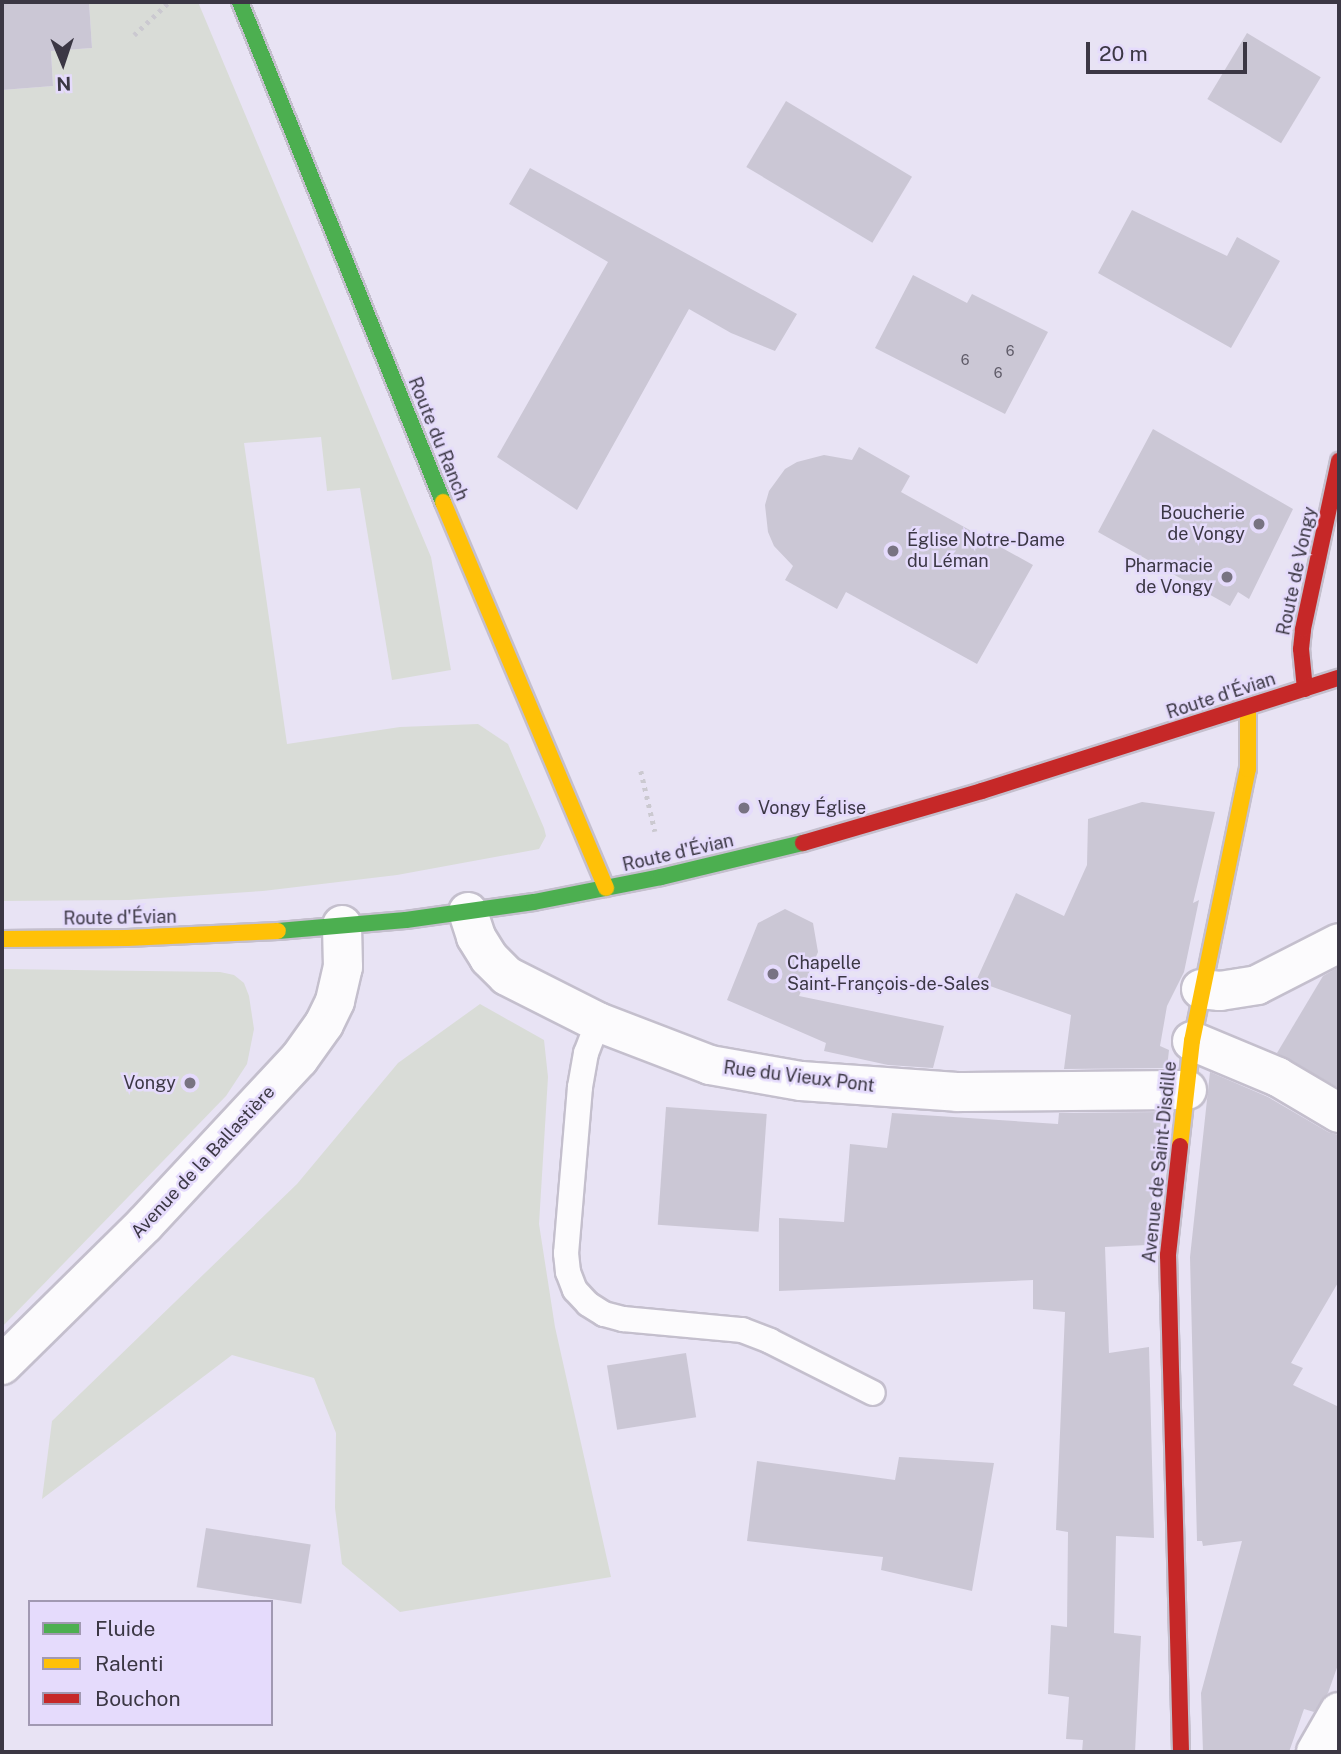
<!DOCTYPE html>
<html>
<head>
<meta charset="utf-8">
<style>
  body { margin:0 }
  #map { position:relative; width:1341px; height:1754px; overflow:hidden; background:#e8e3f4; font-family:"Public Sans",sans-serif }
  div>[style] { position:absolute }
  .green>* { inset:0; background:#d9dcd7 }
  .building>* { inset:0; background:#cbc7d5; transform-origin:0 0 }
  .path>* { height:4.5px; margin-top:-2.25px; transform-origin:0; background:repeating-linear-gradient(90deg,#cbc9d0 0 3.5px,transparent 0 8.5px) }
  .roads { filter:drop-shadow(2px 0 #c4bfcd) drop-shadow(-2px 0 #c4bfcd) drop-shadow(0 2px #c4bfcd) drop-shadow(0 -2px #c4bfcd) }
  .lane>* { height:24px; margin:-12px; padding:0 12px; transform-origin:12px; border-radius:12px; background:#fcfbfd }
  .street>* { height:38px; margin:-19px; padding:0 19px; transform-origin:19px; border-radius:19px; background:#fcfbfd }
  .fast>* { height:16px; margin:-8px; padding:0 8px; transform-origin:8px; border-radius:8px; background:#4caf50 }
  .slow>* { height:16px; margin:-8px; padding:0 8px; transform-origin:8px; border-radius:8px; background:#ffc107 }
  .jam>* { height:16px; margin:-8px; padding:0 8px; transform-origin:8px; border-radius:8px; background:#c62828 }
  .dots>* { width:19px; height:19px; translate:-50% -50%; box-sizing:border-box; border:4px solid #e5dbfc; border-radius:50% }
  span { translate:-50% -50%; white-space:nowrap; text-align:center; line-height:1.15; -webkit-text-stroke:5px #e5dbfc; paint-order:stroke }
  .number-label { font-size:14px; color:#5f5b68 }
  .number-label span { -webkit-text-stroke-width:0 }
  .street-label { font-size:18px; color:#3b3744 }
  .poi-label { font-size:18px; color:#3b3744 }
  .right { translate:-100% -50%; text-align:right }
  .left { translate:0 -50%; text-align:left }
  .frame { position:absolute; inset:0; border:4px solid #3b3744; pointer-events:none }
  .legend { position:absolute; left:28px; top:1600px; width:245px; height:126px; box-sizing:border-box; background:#e5dbfc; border:2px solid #a199b2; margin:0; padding:9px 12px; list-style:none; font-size:21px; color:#3b3744 }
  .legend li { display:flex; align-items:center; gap:14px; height:35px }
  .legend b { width:35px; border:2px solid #a199b2 }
  .north { position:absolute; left:28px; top:28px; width:70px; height:70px; -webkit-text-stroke:5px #e5dbfc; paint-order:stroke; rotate:178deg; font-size:19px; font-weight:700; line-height:28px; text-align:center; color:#3b3744 }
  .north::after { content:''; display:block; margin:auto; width:24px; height:32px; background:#3b3744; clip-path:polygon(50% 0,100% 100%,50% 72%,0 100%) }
  .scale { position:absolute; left:1086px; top:42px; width:161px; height:32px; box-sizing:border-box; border:4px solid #3b3744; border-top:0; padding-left:9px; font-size:21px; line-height:24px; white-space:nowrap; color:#3b3744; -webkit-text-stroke:5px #e5dbfc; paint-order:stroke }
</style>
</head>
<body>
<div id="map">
  <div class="green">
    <i style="clip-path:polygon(89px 2px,198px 2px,431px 557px,451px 670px,392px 680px,360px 488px,327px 491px,321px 437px,244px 443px,287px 744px,400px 727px,478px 724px,508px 744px,544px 828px,546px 836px,539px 849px,397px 875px,263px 891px,129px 900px,2px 901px,2px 90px,53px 86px,51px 51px,92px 48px)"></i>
    <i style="clip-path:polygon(2px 969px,220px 972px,234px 975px,244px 983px,249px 996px,254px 1029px,247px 1064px,226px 1096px,2px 1327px)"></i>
    <i style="clip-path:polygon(480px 1004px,544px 1040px,548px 1077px,539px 1224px,555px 1327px,611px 1577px,400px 1612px,342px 1564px,335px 1508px,336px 1433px,314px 1378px,232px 1355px,42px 1499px,52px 1421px,297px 1184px,398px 1063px)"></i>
  </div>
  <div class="building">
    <i style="clip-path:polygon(2px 2px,89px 2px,92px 48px,51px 51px,53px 86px,2px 90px)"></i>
    <i style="left:1247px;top:33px;width:86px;height:77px;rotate:31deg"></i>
    <i style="left:786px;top:101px;width:147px;height:77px;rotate:31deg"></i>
    <i style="clip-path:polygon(530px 168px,797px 314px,775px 351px,731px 333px,689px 309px,577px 510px,497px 457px,608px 262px,509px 204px)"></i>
    <i style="clip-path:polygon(1132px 210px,1227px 256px,1237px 237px,1280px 261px,1231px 348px,1098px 273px)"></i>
    <i style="clip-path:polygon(913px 275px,967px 303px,972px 294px,1048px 332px,1005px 414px,875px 348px)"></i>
    <i style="clip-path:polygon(1153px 429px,1293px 509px,1249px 599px,1238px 592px,1230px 606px,1098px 532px)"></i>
    <i style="clip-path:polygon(859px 447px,910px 476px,901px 492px,1033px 565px,977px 664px,846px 592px,837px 609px,785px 580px,793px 566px,774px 546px,768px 532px,765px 505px,769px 491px,785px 469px,797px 462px,824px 455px,852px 460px)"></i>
    <i style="clip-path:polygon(1142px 802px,1215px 812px,1193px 903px,1199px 900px,1184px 972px,1167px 1006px,1160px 1046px,1169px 1050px,1167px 1068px,1064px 1069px,1071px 1015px,976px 981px,1016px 893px,1064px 916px,1087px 865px,1088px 819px)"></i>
    <i style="clip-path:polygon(785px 909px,813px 923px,818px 952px,799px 996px,944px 1026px,933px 1068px,888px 1065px,824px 1051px,826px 1043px,727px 1000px,758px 923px)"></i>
    <i style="clip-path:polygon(1339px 967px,1339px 1088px,1277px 1053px,1323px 976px)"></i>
    <i style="clip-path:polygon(1210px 1072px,1268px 1097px,1328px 1132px,1339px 1135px,1339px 1281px,1291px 1363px,1303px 1368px,1293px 1385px,1339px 1407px,1339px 1662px,1328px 1693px,1314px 1712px,1304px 1709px,1289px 1752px,1203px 1752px,1201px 1693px,1242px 1541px,1203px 1546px,1202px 1541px,1197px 1541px,1190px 1257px)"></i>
    <i style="left:666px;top:1107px;width:101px;height:118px;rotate:4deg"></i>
    <i style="clip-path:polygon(1162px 1112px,1147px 1245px,1105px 1247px,1109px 1353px,1149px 1347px,1154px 1538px,1116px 1536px,1114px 1633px,1141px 1636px,1135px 1752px,1082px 1752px,1083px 1740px,1066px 1739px,1069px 1697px,1048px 1694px,1051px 1625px,1067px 1627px,1068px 1532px,1056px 1530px,1065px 1312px,1033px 1309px,1033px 1280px,779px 1291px,779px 1218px,844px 1222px,850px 1144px,887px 1148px,892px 1113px,1058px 1124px,1059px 1113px)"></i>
    <i style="left:686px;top:1353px;width:65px;height:80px;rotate:81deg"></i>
    <i style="clip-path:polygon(899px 1457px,994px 1463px,972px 1591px,881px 1570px,883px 1557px,747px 1541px,757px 1461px,895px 1480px)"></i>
    <i style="left:206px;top:1528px;width:106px;height:60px;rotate:9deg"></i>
  </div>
  <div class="path">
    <i style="left:134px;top:35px;width:48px;rotate:-43.3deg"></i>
    <i style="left:641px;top:771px;width:62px;rotate:76.9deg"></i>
  </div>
  <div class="roads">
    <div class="lane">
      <i style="left:598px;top:1022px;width:33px;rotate:111deg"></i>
      <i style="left:586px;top:1053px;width:35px;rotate:100deg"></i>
      <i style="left:580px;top:1087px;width:167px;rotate:94.8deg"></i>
      <i style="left:566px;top:1253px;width:19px;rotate:84deg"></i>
      <i style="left:568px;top:1272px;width:19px;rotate:69deg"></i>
      <i style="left:575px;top:1290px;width:19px;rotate:47deg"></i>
      <i style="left:588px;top:1304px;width:19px;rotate:32deg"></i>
      <i style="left:604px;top:1314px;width:20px;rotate:15deg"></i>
      <i style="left:623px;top:1319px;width:120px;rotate:5.3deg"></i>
      <i style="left:742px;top:1330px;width:30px;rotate:21deg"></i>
      <i style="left:770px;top:1341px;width:115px;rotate:26.8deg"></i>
    </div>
    <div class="street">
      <i style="left:468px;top:912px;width:26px;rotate:72deg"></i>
      <i style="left:476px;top:937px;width:25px;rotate:58deg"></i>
      <i style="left:489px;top:958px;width:25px;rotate:45deg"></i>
      <i style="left:507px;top:976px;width:102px;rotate:26.8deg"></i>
      <i style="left:598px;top:1022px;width:120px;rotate:21deg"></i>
      <i style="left:710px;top:1065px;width:92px;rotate:10deg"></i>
      <i style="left:801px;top:1081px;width:156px;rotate:4deg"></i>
      <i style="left:957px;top:1092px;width:230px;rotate:-0.5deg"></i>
      <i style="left:1201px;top:989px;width:19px;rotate:6deg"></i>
      <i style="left:1220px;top:991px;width:37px;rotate:-9deg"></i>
      <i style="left:1257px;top:985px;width:92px;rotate:-27.1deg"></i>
      <i style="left:1192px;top:1041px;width:93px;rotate:22.7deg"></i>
      <i style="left:1278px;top:1077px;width:71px;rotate:30.5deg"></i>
      <i style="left:2px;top:1365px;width:199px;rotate:-44.6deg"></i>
      <i style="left:144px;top:1225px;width:227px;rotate:-47deg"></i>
      <i style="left:299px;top:1059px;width:43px;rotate:-54.5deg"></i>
      <i style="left:324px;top:1024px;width:25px;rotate:-64deg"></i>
      <i style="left:335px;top:1001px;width:35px;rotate:-77deg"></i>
      <i style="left:343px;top:967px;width:42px;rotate:-91.4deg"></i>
      <i style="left:1316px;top:1752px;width:46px;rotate:-60.1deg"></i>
    </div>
    <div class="fast">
      <i style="left:240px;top:2px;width:540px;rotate:67.9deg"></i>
      <i style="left:278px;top:931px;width:128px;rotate:-4.9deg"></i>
      <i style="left:406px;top:920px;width:129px;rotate:-8deg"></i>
      <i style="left:534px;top:902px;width:129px;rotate:-11.1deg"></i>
      <i style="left:661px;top:877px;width:146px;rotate:-13.5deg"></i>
    </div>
    <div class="slow">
      <i style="left:443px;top:502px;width:419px;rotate:67.1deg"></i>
      <i style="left:2px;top:939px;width:125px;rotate:-0.5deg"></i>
      <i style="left:127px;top:938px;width:151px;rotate:-2.7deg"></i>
      <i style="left:1180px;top:1146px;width:106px;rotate:-83.5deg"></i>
      <i style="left:1192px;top:1041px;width:278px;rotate:-78.4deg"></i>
      <i style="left:1248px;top:769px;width:62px;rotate:-90deg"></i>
    </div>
    <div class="jam">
      <i style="left:1305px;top:689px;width:40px;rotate:-95.7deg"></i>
      <i style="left:1301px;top:649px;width:20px;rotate:-84deg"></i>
      <i style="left:1303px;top:629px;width:172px;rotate:-77.9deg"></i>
      <i style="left:803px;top:843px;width:186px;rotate:-16.2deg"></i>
      <i style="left:982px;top:791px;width:374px;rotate:-17.6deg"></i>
      <i style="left:1180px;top:1146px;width:110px;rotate:96.3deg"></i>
      <i style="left:1168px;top:1255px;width:497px;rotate:88.5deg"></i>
    </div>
  </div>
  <div class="dots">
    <i style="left:1259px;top:524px;background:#787382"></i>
    <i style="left:893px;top:551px;background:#787382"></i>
    <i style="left:1227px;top:577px;background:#787382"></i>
    <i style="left:744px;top:808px;background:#787382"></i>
    <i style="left:773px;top:974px;background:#787382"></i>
    <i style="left:190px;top:1083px;background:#787382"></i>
  </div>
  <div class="number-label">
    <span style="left:1010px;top:351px">6</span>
    <span style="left:965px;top:360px">6</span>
    <span style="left:998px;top:373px">6</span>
  </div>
  <div class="street-label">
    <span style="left:438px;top:439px;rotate:68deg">Route du Ranch</span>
    <span style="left:1297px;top:571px;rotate:-78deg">Route de Vongy</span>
    <span style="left:1221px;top:696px;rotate:-18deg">Route d'Évian</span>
    <span style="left:678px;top:853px;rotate:-13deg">Route d'Évian</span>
    <span style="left:120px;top:918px;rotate:-1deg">Route d'Évian</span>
    <span style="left:799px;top:1077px;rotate:7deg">Rue du Vieux Pont</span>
    <span style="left:203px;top:1162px;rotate:-47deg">Avenue de la Ballastière</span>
    <span style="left:1160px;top:1162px;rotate:-84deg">Avenue de Saint-Disdille</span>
  </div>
  <div class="poi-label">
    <span class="right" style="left:1245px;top:524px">Boucherie<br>de Vongy</span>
    <span class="left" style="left:907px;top:551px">Église Notre-Dame<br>du Léman</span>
    <span class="right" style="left:1213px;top:577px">Pharmacie<br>de Vongy</span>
    <span class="left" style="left:758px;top:808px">Vongy Église</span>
    <span class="left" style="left:787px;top:974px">Chapelle<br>Saint-François-de-Sales</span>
    <span class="right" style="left:176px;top:1083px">Vongy</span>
  </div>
  <div class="frame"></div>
  <ul class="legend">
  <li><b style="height:9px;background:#4caf50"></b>Fluide</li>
  <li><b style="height:9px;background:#ffc107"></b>Ralenti</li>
  <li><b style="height:9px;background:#c62828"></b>Bouchon</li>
  </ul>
  <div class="north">N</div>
  <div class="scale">20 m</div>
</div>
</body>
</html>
